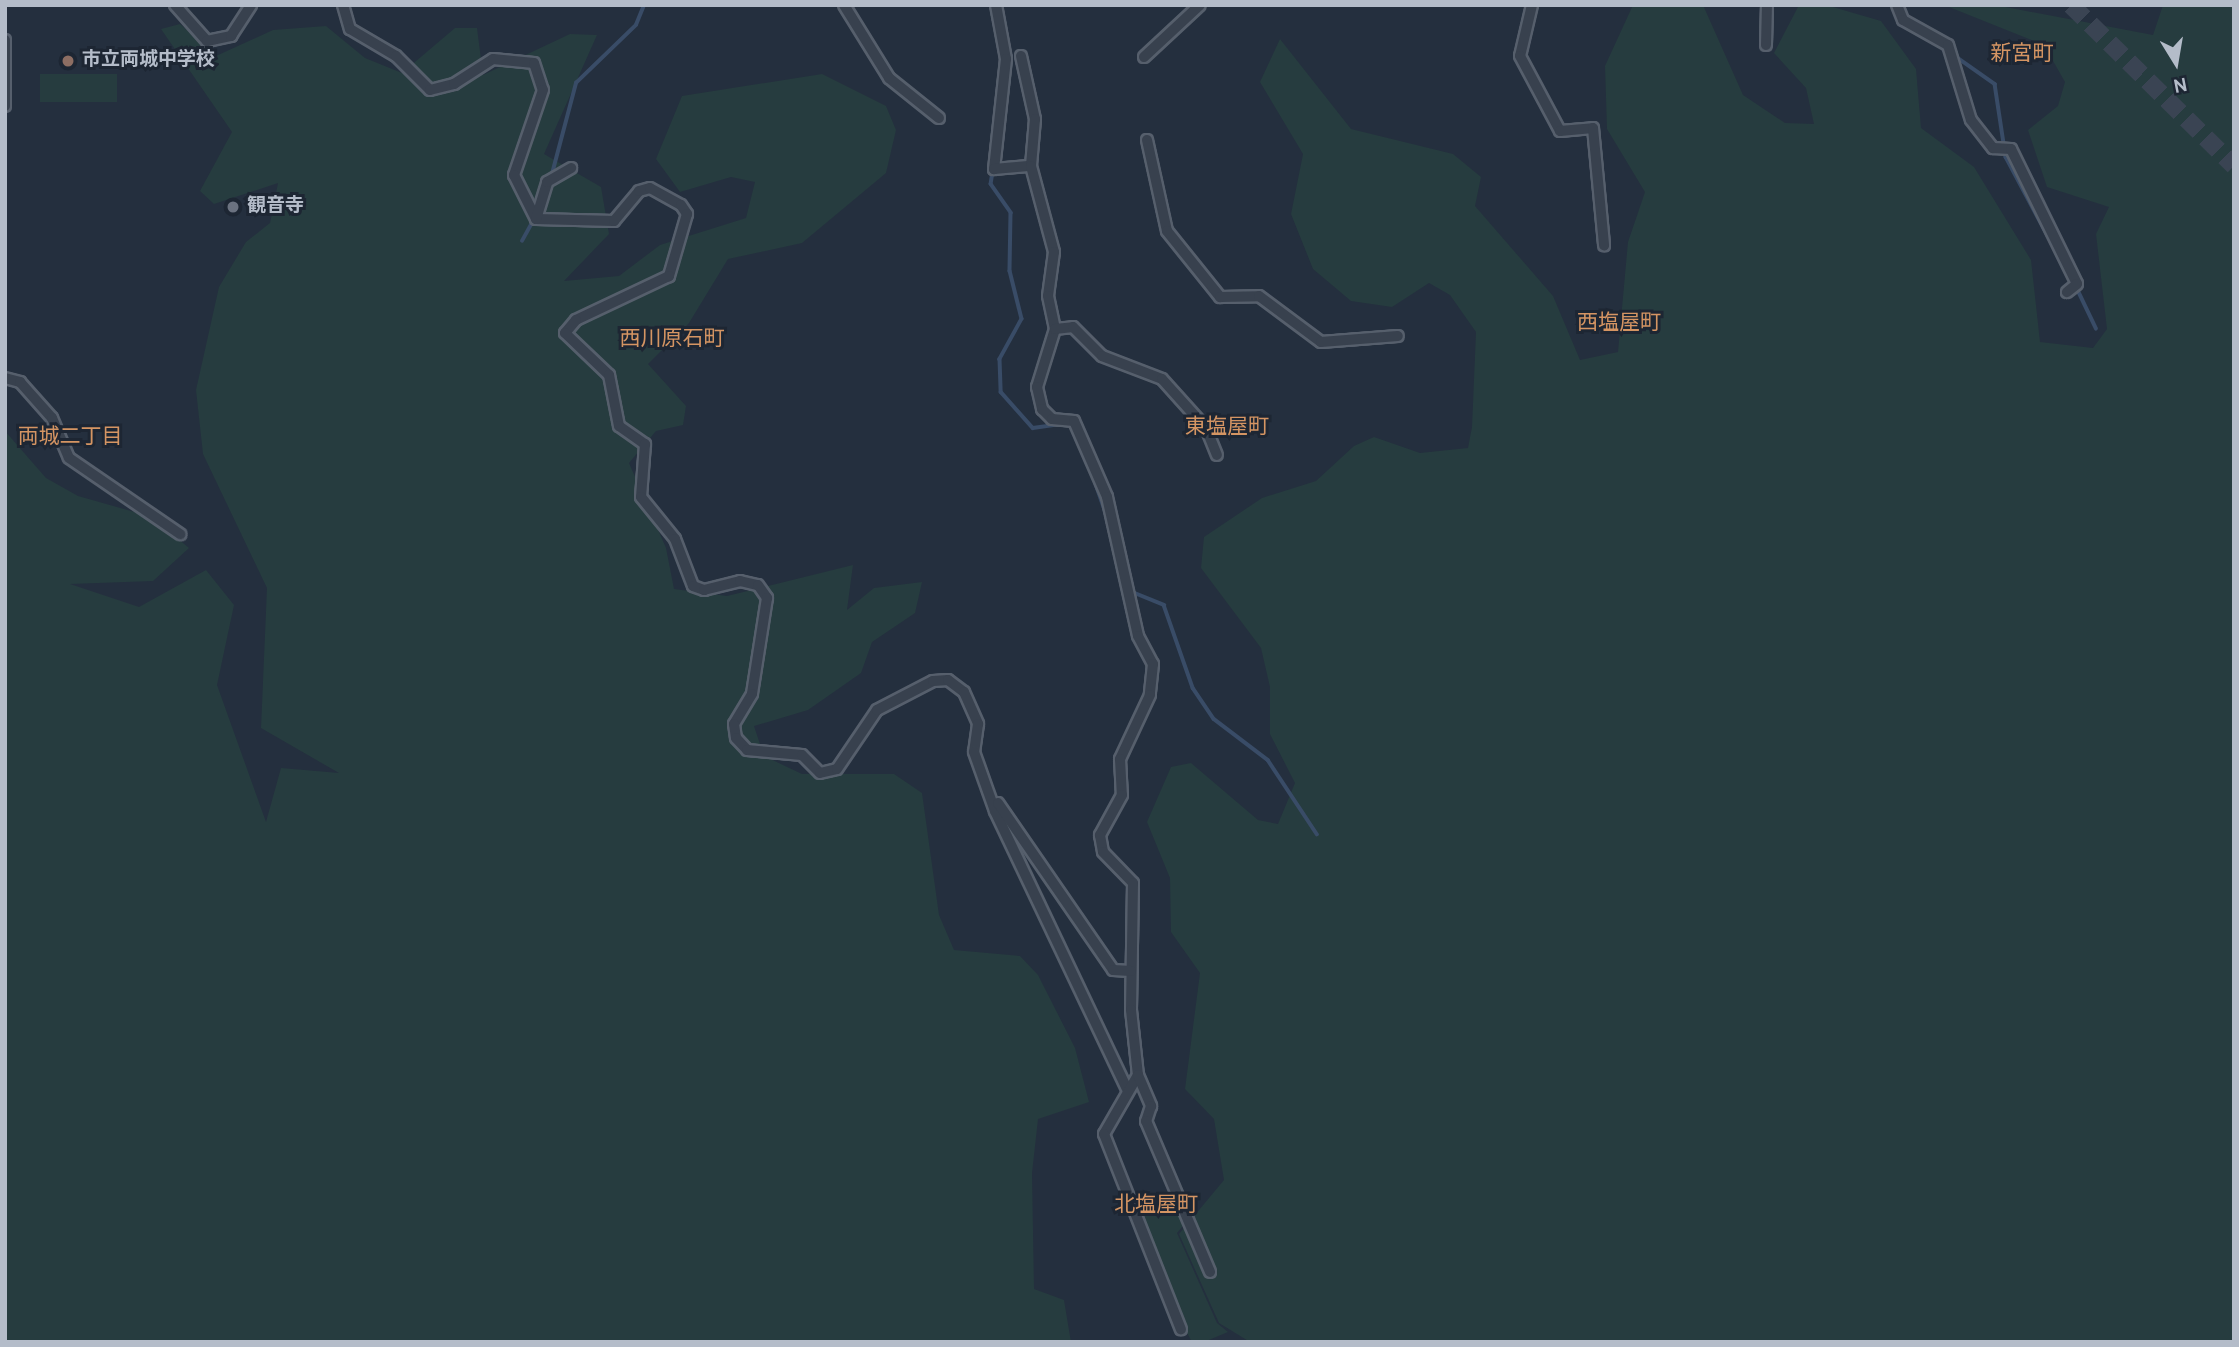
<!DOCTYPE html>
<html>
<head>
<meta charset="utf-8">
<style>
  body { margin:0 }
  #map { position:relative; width:2239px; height:1347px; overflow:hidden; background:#242f3e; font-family:Overpass,"Noto Sans JP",sans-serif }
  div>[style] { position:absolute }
  .green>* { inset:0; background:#263c3f; transform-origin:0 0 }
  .stream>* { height:3.5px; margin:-1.75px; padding:0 1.75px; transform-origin:1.75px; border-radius:1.75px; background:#394c67 }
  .trunk-tunnel>* { height:18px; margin-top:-9px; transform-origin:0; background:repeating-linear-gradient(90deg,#3a4453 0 18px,transparent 0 27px) }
  .roads { filter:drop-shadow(2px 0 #565f6c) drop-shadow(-2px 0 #565f6c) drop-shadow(0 2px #565f6c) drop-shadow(0 -2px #565f6c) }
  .minor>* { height:10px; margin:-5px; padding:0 5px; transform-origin:5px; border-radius:5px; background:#38414e }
  .dots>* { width:19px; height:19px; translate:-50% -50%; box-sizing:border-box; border:4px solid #1d2633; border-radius:50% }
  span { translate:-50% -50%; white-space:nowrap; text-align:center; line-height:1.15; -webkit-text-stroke:6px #1d2633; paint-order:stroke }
  .poi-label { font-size:19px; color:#b4bcc9; font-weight:700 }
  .left { translate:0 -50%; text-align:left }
  .neighbourhood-label { font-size:21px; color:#d59563 }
  .frame { position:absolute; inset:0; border:7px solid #b4bcc9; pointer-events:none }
  .north { position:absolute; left:2141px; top:28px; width:70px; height:70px; -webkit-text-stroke:5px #1d2633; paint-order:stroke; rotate:169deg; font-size:19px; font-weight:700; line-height:28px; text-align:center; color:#b4bcc9 }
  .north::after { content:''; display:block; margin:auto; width:24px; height:32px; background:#b4bcc9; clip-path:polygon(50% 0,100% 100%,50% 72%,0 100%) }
</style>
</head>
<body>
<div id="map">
  <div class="green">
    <i style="clip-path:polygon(1633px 5px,1703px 5px,1743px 95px,1785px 123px,1814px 124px,1806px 88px,1774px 53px,1799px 5px,1826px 5px,1881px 21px,1916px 69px,1921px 128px,1974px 167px,2031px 260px,2040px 342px,2093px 348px,2107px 329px,2096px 234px,2109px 207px,2047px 187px,2028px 130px,2058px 106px,2065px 82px,2044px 45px,1944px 5px,1995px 5px,2153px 35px,2163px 5px,2234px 5px,2234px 1342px,1250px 1342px,1219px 1323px,1179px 1234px,1224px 1180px,1214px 1119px,1185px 1089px,1200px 973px,1171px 932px,1170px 878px,1147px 822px,1171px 767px,1191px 763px,1258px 820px,1278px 824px,1295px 783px,1270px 734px,1270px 687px,1261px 648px,1201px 568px,1204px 537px,1262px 498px,1316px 481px,1354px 446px,1374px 437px,1420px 453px,1468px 448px,1472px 427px,1476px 332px,1450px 295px,1429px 283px,1392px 307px,1351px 301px,1313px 269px,1291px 214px,1303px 154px,1260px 82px,1280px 39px,1351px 129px,1453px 154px,1481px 177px,1475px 206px,1553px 296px,1580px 360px,1618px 352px,1628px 242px,1645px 192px,1607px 129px,1605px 66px)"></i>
    <i style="clip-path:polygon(180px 24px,216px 56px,273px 30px,326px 26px,365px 58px,402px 73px,455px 28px,477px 28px,483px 75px,570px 34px,597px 35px,544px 154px,601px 187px,609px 234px,564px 281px,619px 276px,660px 245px,746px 218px,755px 182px,731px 177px,680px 192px,656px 159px,682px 96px,822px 74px,886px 106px,896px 130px,886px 173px,802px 243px,728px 259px,689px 323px,648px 364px,686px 406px,683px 425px,656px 431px,629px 463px,666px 548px,674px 589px,727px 596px,853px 565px,847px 610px,874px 588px,922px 582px,915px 613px,872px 642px,861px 673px,808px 710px,754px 726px,764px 756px,802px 774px,894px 774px,922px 793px,939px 915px,954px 950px,1020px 956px,1038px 975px,1075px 1048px,1089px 1102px,1038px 1119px,1032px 1173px,1034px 1289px,1064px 1300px,1071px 1342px,5px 1342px,5px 431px,46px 478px,78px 496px,152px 517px,189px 548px,153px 581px,70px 584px,139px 607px,206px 570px,234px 605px,217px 685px,266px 822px,281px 768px,339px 773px,261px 728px,267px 588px,203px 454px,196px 390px,219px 287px,246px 242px,270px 223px,278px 183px,214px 204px,200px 191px,232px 132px,161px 29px)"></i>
    <i style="left:117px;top:74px;width:28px;height:77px;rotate:90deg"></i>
    <i style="clip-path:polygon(1177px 1195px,1187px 1221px,1177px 1233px,1217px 1323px,1228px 1332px,1204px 1342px,1192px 1342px,1185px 1329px,1135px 1208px)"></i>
  </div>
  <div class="stream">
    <i style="left:1955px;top:56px;width:49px;rotate:35deg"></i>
    <i style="left:1995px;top:84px;width:74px;rotate:81.4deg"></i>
    <i style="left:2006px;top:157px;width:89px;rotate:62deg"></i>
    <i style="left:993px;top:172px;width:12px;rotate:99deg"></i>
    <i style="left:991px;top:184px;width:35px;rotate:55deg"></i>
    <i style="left:1011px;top:213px;width:58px;rotate:91deg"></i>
    <i style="left:1010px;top:271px;width:49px;rotate:76deg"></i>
    <i style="left:1022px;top:319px;width:46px;rotate:118.8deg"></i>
    <i style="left:1000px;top:359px;width:33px;rotate:88deg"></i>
    <i style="left:1001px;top:392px;width:48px;rotate:48.4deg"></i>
    <i style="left:1033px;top:428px;width:29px;rotate:-8deg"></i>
    <i style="left:552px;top:174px;width:94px;rotate:-75.2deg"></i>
    <i style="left:576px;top:83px;width:83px;rotate:-44deg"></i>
    <i style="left:636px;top:25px;width:22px;rotate:-68deg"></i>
    <i style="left:522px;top:241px;width:25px;rotate:-61deg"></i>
    <i style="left:2076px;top:286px;width:47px;rotate:64.5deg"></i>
    <i style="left:1096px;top:484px;width:28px;rotate:71deg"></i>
    <i style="left:1130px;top:591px;width:37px;rotate:22deg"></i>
    <i style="left:1164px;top:605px;width:88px;rotate:70.7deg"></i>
    <i style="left:1193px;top:688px;width:37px;rotate:56deg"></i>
    <i style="left:1214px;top:719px;width:68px;rotate:37.2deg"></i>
    <i style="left:1268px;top:760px;width:89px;rotate:56.5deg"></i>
  </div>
  <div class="trunk-tunnel">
    <i style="left:2071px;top:5px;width:229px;rotate:44.6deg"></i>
  </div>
  <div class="roads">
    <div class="minor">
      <i style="left:175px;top:5px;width:48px;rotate:48.4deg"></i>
      <i style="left:207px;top:41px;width:25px;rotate:-12deg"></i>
      <i style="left:231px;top:36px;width:37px;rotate:-57deg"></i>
      <i style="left:343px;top:5px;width:25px;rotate:74deg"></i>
      <i style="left:350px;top:29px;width:53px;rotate:30.4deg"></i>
      <i style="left:396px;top:56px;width:48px;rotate:45deg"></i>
      <i style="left:430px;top:90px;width:25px;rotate:-14deg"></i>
      <i style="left:454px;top:84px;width:46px;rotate:-32.7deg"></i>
      <i style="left:493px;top:59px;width:41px;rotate:5.6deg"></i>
      <i style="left:534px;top:63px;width:28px;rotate:72deg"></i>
      <i style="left:543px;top:90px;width:90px;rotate:108.8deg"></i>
      <i style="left:514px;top:175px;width:49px;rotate:63.4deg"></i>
      <i style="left:536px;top:219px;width:78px;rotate:1.5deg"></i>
      <i style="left:614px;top:221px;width:39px;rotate:-50deg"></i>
      <i style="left:639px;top:191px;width:11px;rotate:-15deg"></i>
      <i style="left:650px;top:188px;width:35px;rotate:29deg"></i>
      <i style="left:681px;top:205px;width:11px;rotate:56deg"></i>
      <i style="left:687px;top:214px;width:65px;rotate:106.2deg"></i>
      <i style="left:669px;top:276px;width:103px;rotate:154.7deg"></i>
      <i style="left:576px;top:320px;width:17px;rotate:130deg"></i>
      <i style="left:565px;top:333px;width:61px;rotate:43.7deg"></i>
      <i style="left:609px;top:375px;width:52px;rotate:78.9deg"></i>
      <i style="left:619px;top:426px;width:32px;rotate:35deg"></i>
      <i style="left:645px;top:444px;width:53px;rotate:94.3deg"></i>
      <i style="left:641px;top:497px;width:54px;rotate:51deg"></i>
      <i style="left:675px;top:539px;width:50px;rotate:69deg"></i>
      <i style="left:693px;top:586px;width:12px;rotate:20deg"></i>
      <i style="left:704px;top:590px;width:37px;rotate:-14deg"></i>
      <i style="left:740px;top:581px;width:18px;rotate:13deg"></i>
      <i style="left:758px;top:585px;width:16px;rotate:55deg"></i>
      <i style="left:767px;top:598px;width:97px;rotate:98.9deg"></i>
      <i style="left:752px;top:694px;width:35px;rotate:121deg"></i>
      <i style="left:734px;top:724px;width:14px;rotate:82deg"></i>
      <i style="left:736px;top:738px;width:16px;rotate:47deg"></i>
      <i style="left:747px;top:750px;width:55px;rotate:5.2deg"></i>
      <i style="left:802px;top:755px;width:25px;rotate:45deg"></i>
      <i style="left:820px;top:773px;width:17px;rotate:-13deg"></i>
      <i style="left:837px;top:769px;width:71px;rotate:-55.9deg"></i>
      <i style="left:877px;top:710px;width:63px;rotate:-27.4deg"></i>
      <i style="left:933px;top:681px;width:15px;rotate:-4deg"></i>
      <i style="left:948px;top:680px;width:20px;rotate:37deg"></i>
      <i style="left:964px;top:692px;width:35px;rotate:66deg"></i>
      <i style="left:978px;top:724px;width:28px;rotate:98deg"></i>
      <i style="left:974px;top:752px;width:63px;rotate:70.4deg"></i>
      <i style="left:995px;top:811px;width:308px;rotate:64.6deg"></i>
      <i style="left:844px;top:5px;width:86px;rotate:58.3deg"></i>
      <i style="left:889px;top:78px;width:64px;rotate:38.7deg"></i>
      <i style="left:996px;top:5px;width:55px;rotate:79.5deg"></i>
      <i style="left:1006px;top:59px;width:111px;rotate:96.2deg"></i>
      <i style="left:994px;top:169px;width:37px;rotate:-5deg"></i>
      <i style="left:1532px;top:5px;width:52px;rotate:103.2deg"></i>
      <i style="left:1520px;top:56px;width:85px;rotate:61.9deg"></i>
      <i style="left:1560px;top:131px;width:33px;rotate:-5deg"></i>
      <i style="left:1593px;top:128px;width:118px;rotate:84.6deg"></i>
      <i style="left:1897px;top:5px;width:16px;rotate:68deg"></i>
      <i style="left:1903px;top:20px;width:51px;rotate:29.1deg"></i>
      <i style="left:1948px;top:45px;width:78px;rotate:73deg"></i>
      <i style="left:1971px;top:120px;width:36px;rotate:52deg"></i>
      <i style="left:1993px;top:148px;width:18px;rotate:3deg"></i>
      <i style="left:2011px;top:149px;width:150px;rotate:63.9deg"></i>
      <i style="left:2077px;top:284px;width:13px;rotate:141deg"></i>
      <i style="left:5px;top:40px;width:66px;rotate:90deg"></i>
      <i style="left:1766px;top:45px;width:40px;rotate:-88.6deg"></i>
      <i style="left:1021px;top:56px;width:65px;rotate:77.5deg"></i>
      <i style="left:1035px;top:119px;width:47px;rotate:94.9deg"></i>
      <i style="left:1031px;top:166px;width:89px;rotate:75deg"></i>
      <i style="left:1054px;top:252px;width:44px;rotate:97.8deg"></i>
      <i style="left:1048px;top:296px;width:34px;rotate:78deg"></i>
      <i style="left:1055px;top:329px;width:61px;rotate:107.2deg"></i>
      <i style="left:1037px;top:387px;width:23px;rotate:77deg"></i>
      <i style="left:1042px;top:409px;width:14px;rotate:45deg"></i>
      <i style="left:1052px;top:419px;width:22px;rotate:5deg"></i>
      <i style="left:1074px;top:421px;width:83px;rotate:66.5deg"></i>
      <i style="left:1107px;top:497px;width:142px;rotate:77.4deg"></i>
      <i style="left:1138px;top:636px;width:32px;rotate:62deg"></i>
      <i style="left:1153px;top:664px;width:31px;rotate:96deg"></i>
      <i style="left:1150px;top:695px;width:71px;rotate:115.1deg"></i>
      <i style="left:1120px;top:759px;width:36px;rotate:87deg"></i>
      <i style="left:1122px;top:795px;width:46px;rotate:118.8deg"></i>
      <i style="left:1100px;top:835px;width:17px;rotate:80deg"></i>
      <i style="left:1103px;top:852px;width:43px;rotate:45.9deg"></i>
      <i style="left:1133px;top:883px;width:127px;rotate:90.9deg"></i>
      <i style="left:1131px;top:1010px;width:65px;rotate:83.9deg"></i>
      <i style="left:1138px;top:1075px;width:68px;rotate:120deg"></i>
      <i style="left:1104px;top:1134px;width:210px;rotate:68.5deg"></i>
      <i style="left:1144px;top:57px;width:76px;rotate:-42.9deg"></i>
      <i style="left:1147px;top:140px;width:93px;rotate:77.6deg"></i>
      <i style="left:1167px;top:231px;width:85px;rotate:51.2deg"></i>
      <i style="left:1220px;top:297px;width:39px;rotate:-1deg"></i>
      <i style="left:1259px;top:296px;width:77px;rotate:36.6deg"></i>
      <i style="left:1321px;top:342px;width:77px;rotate:-4.5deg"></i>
      <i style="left:536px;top:219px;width:39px;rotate:-73deg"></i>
      <i style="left:547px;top:182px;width:28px;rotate:-30deg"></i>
      <i style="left:1055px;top:329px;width:18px;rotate:-6deg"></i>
      <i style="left:1073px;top:327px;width:41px;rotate:45deg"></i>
      <i style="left:1102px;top:356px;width:64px;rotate:21deg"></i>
      <i style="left:1162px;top:379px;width:66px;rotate:48.1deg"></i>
      <i style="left:1206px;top:428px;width:29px;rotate:68deg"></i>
      <i style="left:5px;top:378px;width:16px;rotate:15deg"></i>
      <i style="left:20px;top:382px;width:48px;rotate:48.4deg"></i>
      <i style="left:52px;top:418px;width:43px;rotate:67deg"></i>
      <i style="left:69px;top:458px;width:135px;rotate:34.4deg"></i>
      <i style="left:998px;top:803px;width:203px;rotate:55.4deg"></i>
      <i style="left:1113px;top:970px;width:18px;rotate:3deg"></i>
      <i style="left:1138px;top:1075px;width:34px;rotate:67deg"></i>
      <i style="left:1151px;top:1106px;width:16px;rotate:108deg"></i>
      <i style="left:1146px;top:1121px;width:164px;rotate:67deg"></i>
    </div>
  </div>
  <div class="dots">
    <i style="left:68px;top:61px;background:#8d6e63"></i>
    <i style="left:233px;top:207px;background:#6b7280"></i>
  </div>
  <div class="poi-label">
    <span class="left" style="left:82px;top:61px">市立両城中学校</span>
    <span class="left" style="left:247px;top:207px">観音寺</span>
  </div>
  <div class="neighbourhood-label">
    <span style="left:2022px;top:55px">新宮町</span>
    <span style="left:1619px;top:324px">西塩屋町</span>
    <span style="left:672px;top:340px">西川原石町</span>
    <span style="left:1227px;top:428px">東塩屋町</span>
    <span style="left:70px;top:438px">両城二丁目</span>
    <span style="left:1156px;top:1206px">北塩屋町</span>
  </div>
  <div class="frame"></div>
  <div class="north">N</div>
</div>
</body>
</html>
